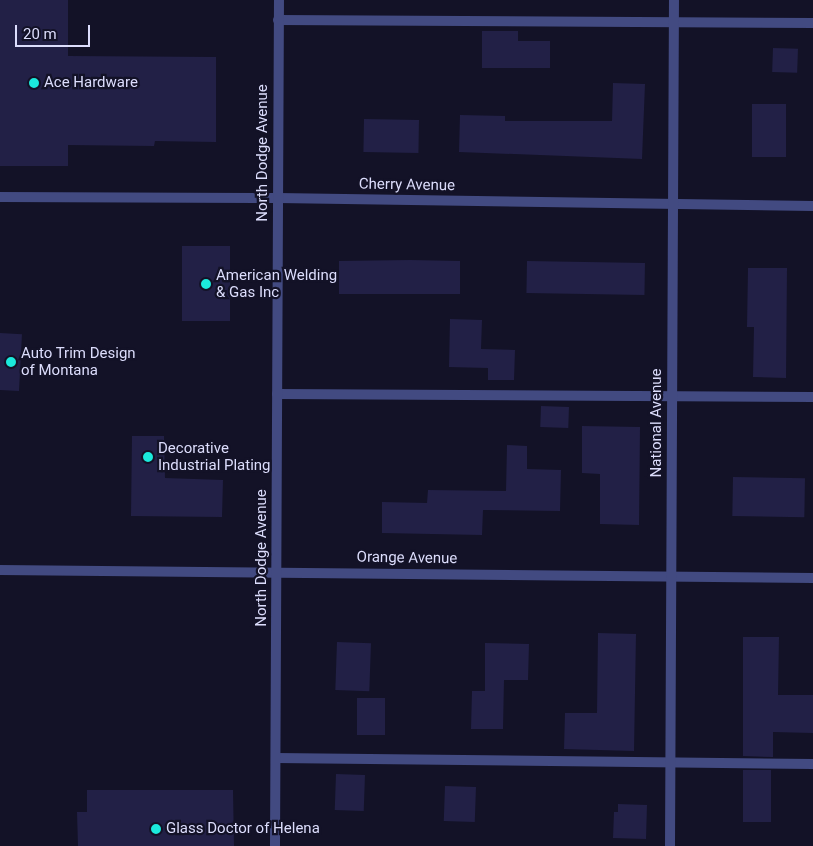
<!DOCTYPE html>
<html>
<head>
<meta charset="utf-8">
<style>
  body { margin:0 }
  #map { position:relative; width:813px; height:846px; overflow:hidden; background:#131227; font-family:Roboto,sans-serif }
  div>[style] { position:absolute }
  .building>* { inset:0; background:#222046; transform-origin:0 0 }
  .lane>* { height:10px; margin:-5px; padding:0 5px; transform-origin:5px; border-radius:5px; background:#424a81 }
  .street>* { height:10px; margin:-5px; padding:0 5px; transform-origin:5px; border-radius:5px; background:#424a81 }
  .dots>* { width:14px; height:14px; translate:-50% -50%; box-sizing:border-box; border:2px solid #131227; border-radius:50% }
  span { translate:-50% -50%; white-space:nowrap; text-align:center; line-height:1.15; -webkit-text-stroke:4.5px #131227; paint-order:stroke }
  .poi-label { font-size:15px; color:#dcddfc }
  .left { translate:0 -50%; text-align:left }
  .street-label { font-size:15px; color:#dcddfc }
  .scale { position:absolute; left:15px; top:25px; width:75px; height:22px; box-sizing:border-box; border:2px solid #dcddfc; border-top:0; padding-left:6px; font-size:15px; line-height:18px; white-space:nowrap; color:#dcddfc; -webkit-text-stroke:4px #131227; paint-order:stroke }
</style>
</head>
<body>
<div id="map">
  <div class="building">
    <i style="clip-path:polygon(0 0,68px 0,68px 56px,216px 57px,216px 142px,155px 141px,154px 146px,68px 145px,68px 166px,0 166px)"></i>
    <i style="clip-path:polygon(482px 31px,518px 31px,518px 41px,550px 41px,550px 68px,482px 68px)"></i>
    <i style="left:773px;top:48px;width:25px;height:24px;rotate:2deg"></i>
    <i style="clip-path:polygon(613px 83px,645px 84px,642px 159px,459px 152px,460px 115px,505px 116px,505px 121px,612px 121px)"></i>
    <i style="left:752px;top:104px;width:34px;height:53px"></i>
    <i style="left:364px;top:119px;width:55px;height:33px;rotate:1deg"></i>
    <i style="left:182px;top:246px;width:48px;height:75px"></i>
    <i style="clip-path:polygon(410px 260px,460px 261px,460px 294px,339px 294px,339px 261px)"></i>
    <i style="left:527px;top:261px;width:118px;height:32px;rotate:1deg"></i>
    <i style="clip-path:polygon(748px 268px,787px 268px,786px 378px,753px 377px,754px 327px,747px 327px)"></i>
    <i style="clip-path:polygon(450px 319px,482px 320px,481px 349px,515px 350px,514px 380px,488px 380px,488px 368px,449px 367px)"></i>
    <i style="left:0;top:333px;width:22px;height:57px;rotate:3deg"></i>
    <i style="left:541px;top:406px;width:28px;height:21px;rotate:2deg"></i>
    <i style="clip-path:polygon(582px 426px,640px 427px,639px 525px,600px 524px,600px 474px,582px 473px)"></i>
    <i style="clip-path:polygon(132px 436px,164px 436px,165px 478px,223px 480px,222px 517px,131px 516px)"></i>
    <i style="clip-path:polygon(507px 445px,527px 446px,527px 469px,561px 470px,560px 511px,483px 510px,482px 535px,382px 533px,382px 502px,427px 503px,428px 490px,506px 491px)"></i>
    <i style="left:733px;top:477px;width:72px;height:39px;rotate:1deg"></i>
    <i style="clip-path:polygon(598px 633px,636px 634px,634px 751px,564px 749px,565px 713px,597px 713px)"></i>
    <i style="clip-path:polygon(743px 637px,779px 637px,778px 695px,813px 695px,813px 733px,773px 732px,773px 757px,743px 756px)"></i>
    <i style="left:337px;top:642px;width:34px;height:48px;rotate:2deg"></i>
    <i style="clip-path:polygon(485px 643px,529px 644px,528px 680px,504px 680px,503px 729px,471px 729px,472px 691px,485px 691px)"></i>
    <i style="left:357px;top:698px;width:28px;height:37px"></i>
    <i style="left:743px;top:770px;width:28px;height:52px"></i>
    <i style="left:336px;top:774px;width:29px;height:36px;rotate:2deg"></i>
    <i style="left:445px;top:786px;width:31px;height:35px;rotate:2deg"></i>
    <i style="clip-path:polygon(87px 790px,233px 790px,234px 846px,78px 846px,77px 812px,87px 812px)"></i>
    <i style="clip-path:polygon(618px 804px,647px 805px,646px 839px,613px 838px,614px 812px,618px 812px)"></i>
  </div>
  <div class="lane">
    <i style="left:278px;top:20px;width:535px;rotate:0.32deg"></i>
    <i style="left:277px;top:394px;width:536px;rotate:0.32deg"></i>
    <i style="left:276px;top:758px;width:537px;rotate:0.64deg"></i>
  </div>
  <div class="street">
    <i style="left:0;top:197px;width:278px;rotate:0.2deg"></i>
    <i style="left:278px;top:198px;width:535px;rotate:0.86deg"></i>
    <i style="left:0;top:570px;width:813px;rotate:0.56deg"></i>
    <i style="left:275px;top:846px;width:846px;rotate:-89.73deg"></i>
    <i style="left:670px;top:846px;width:846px;rotate:-89.73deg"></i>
  </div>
  <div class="dots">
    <i style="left:34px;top:83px;background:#1be9dc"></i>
    <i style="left:206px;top:284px;background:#1be9dc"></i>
    <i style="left:11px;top:362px;background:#1be9dc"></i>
    <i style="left:148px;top:457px;background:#1be9dc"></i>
    <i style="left:156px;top:829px;background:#1be9dc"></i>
  </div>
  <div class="poi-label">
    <span class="left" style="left:44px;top:83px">Ace Hardware</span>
    <span class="left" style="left:216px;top:284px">American Welding<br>&amp; Gas Inc</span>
    <span class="left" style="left:21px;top:362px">Auto Trim Design<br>of Montana</span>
    <span class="left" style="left:158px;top:457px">Decorative<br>Industrial Plating</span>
    <span class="left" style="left:166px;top:829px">Glass Doctor of Helena</span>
  </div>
  <div class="street-label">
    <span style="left:263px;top:153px;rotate:-90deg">North Dodge Avenue</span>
    <span style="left:407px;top:185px;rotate:1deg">Cherry Avenue</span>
    <span style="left:657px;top:423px;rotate:-90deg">National Avenue</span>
    <span style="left:262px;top:558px;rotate:-90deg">North Dodge Avenue</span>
    <span style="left:407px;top:558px;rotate:1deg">Orange Avenue</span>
  </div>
  <div class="scale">20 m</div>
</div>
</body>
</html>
